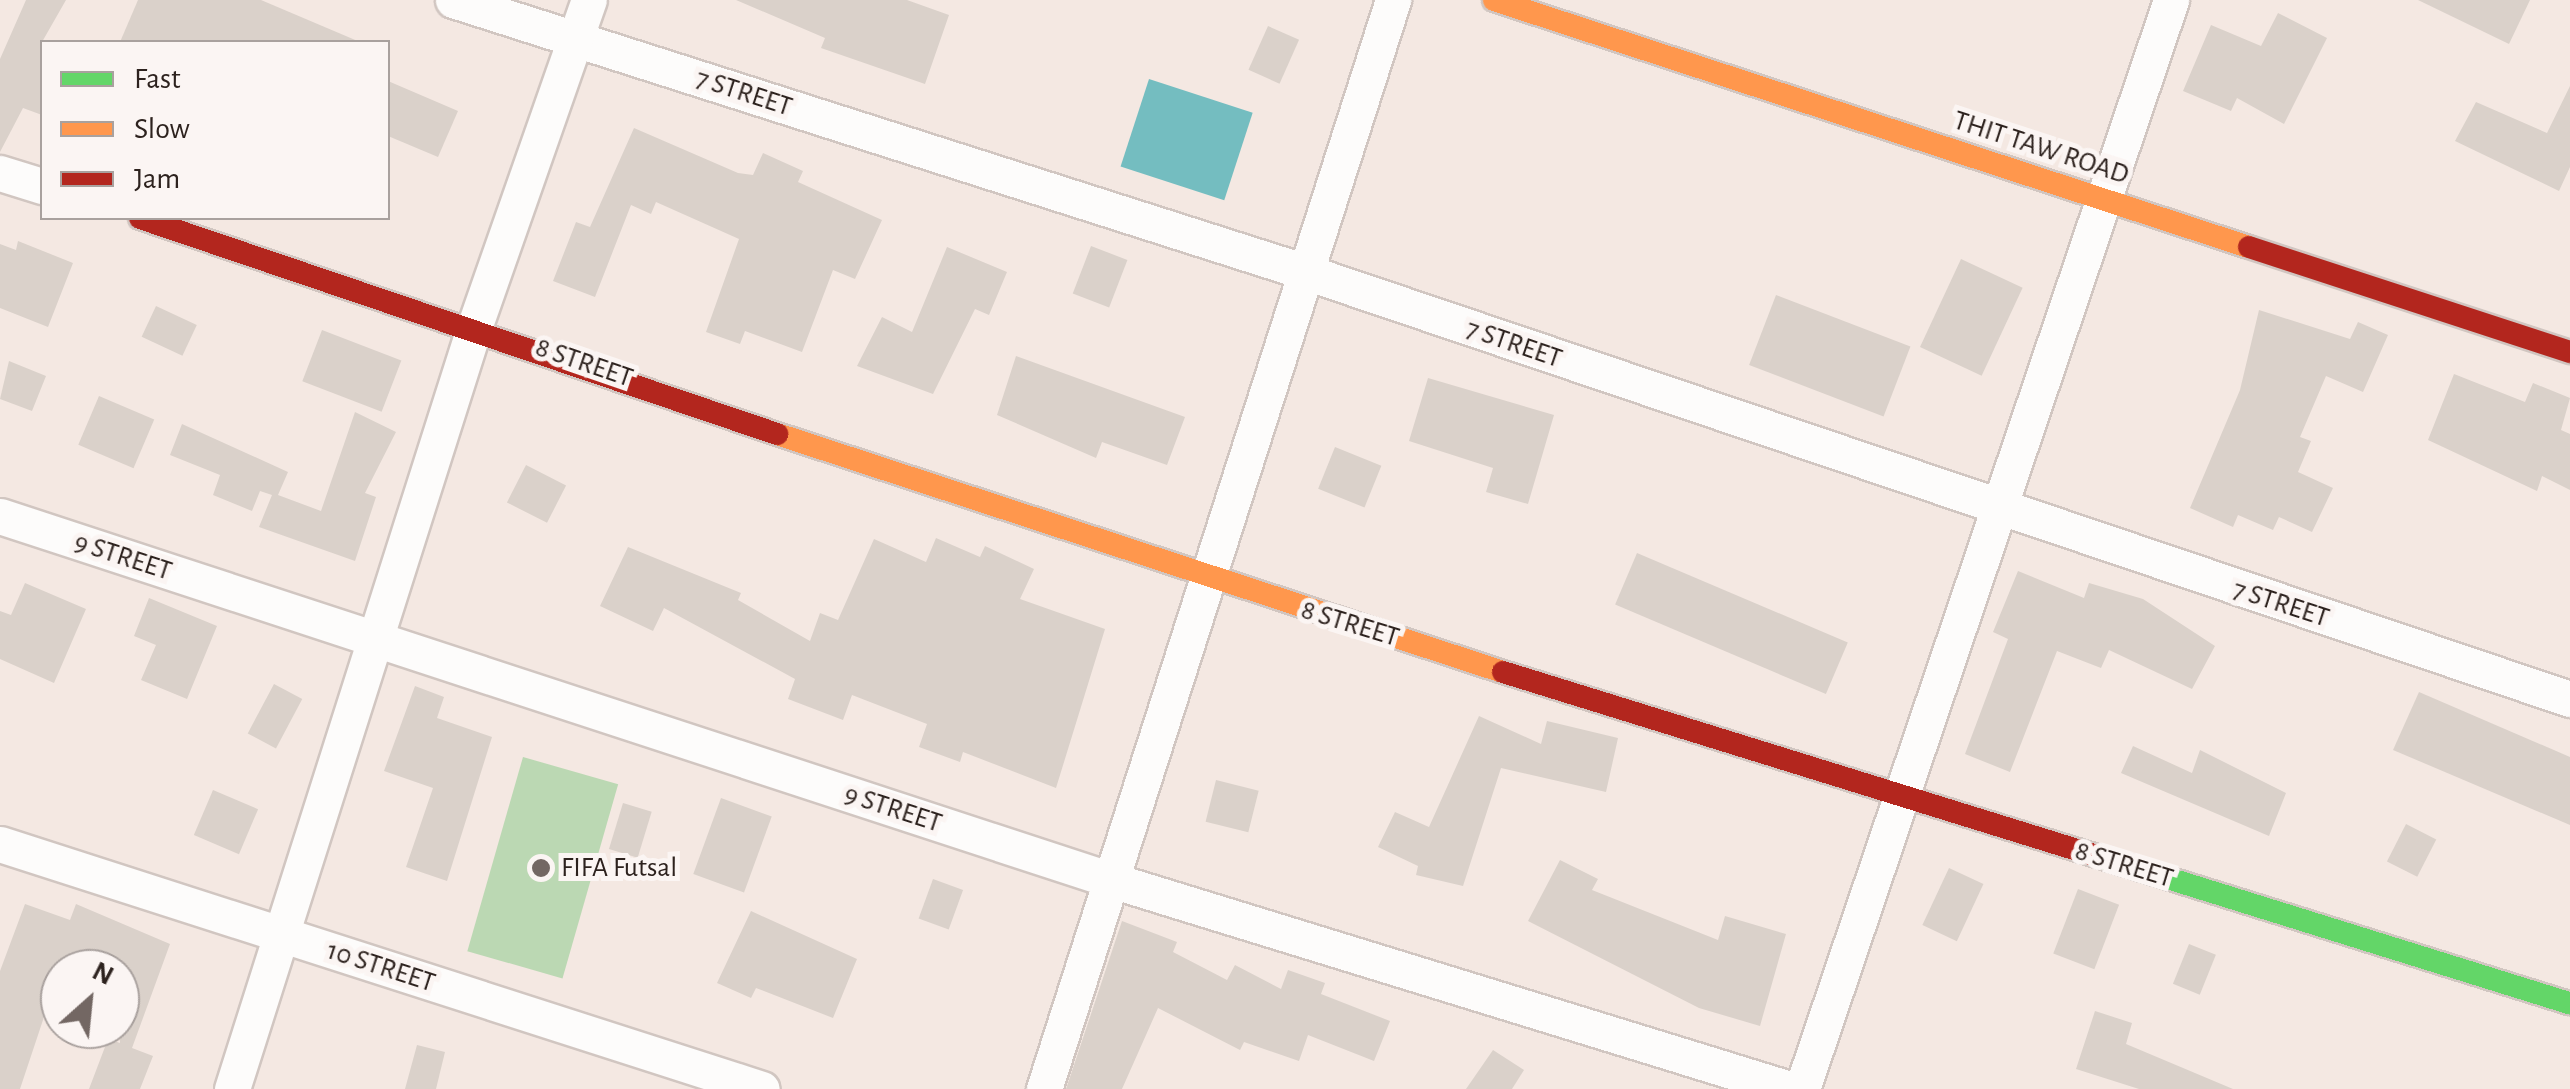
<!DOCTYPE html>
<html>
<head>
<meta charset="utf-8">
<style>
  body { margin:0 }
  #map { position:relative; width:2570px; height:1089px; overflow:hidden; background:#f4e8e2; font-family:"Alegreya Sans",sans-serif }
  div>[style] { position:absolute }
  .green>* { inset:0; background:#bbd8b3; transform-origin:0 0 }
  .water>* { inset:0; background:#74bdc0; transform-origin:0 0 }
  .building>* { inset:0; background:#dad1ca; transform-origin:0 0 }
  .roads { filter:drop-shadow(2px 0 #d1c6c1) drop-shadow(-2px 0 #d1c6c1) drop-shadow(0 2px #d1c6c1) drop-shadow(0 -2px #d1c6c1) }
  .street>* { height:35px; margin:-17.5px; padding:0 17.5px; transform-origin:17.5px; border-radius:17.5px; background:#fdfcfb }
  .fast>* { height:22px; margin:-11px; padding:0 11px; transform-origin:11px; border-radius:11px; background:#63d668 }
  .slow>* { height:22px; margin:-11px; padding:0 11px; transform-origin:11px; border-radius:11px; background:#ff974d }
  .jam>* { height:22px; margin:-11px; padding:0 11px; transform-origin:11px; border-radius:11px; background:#b3261e }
  .dots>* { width:28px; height:28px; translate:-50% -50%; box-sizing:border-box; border:5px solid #fbf5f3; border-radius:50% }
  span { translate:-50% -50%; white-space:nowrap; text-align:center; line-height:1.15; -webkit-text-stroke:10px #fbf5f3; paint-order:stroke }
  .street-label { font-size:28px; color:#2d221e }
  .poi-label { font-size:28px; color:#2d221e }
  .left { translate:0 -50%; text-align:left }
  .legend { position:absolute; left:40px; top:40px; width:350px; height:180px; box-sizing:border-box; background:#fbf5f3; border:2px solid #a9a19e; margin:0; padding:12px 18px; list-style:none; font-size:30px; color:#2d221e }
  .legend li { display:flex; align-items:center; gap:20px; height:50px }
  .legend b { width:50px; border:2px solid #a9a19e }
  .north { position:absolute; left:40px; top:949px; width:100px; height:100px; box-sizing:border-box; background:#fbf5f3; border:2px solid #a9a19e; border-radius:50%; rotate:27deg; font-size:28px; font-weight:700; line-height:40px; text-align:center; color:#2d221e }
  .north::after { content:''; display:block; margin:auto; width:35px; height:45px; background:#736763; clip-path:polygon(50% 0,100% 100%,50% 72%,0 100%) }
</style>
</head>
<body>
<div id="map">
  <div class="green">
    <i style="left:523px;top:757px;width:99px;height:202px;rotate:16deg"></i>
  </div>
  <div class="water">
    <i style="left:1149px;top:79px;width:109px;height:92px;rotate:18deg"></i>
  </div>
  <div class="building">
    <i style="clip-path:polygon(26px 0,66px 0,42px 42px,42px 115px,23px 108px,0 152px,0 59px)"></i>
    <i style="clip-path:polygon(138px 0,261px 0,360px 42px,120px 42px)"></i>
    <i style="clip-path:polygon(736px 0,907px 0,949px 15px,925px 84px,821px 48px,825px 38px)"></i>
    <i style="clip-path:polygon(2418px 0,2530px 0,2509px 44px)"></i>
    <i style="clip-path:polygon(2278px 13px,2327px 38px,2284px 124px,2237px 98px,2231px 111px,2183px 91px,2211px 25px,2261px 46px)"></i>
    <i style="left:1268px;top:26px;width:34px;height:48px;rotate:24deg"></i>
    <i style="clip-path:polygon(388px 81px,458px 111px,438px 157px,388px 136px)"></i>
    <i style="clip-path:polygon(2570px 86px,2570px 167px,2559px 191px,2455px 141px,2476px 102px,2547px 133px)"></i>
    <i style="clip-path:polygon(634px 128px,738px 173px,753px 175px,763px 153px,803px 171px,798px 182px,882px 220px,855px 279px,833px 270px,802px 352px,745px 331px,740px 344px,706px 332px,739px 239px,656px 202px,651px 214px,631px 205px,595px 297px,553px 281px,576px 222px,590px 227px)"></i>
    <i style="clip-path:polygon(18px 241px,73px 263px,48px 327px,0 308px,0 244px,16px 250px)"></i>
    <i style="left:1091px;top:246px;width:39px;height:51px;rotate:21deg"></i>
    <i style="clip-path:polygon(947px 247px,1007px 272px,989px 315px,975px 309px,933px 394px,857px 366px,882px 317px,912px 332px)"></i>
    <i style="left:1961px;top:259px;width:68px;height:97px;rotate:25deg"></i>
    <i style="left:1776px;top:295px;width:144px;height:75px;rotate:21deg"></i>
    <i style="left:156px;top:306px;width:45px;height:34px;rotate:25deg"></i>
    <i style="clip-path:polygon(2259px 310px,2350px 339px,2358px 322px,2388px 335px,2363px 392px,2326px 376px,2300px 437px,2311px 441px,2298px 472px,2333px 488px,2312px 532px,2279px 517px,2273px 530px,2238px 515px,2233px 527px,2190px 508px,2240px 390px)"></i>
    <i style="left:322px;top:330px;width:85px;height:55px;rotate:21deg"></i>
    <i style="clip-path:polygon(1016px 356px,1185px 417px,1167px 465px,1102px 442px,1096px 458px,997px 415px)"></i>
    <i style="clip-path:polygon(9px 361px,46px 376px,32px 411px,0 399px)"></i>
    <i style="clip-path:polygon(2454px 374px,2525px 402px,2533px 383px,2570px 398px,2561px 430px,2570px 434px,2570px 490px,2542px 476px,2537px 491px,2428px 440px)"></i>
    <i style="clip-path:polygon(1428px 378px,1554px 415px,1528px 504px,1486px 492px,1493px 468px,1409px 441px)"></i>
    <i style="left:99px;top:396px;width:60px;height:53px;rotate:23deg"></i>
    <i style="clip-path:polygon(355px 412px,396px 432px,365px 493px,376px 497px,355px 561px,259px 527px,272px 495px,260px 491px,252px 511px,213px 495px,220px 475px,170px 455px,182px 424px,288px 472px,278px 495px,321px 511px)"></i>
    <i style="left:1335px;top:447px;width:50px;height:45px;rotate:22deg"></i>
    <i style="left:526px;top:465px;width:45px;height:42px;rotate:27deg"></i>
    <i style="clip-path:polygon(936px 538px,980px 557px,985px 546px,1034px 569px,1020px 599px,1105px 629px,1056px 788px,963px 752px,960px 762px,919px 747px,927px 724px,852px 695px,843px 720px,788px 699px,795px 679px,664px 608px,653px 631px,600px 606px,628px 547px,741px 593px,738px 600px,810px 641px,820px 613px,838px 620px,874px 539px,926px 562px)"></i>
    <i style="left:1637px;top:553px;width:229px;height:56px;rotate:23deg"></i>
    <i style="clip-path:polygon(2018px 571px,2084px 598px,2089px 583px,2143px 599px,2215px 646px,2192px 689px,2109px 650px,2101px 668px,2057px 651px,2010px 772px,1965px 754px,2008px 639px,1993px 632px)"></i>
    <i style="clip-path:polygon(25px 583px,86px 609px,54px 683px,0 659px,0 611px,11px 615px)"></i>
    <i style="clip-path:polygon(149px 598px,217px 626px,187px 699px,141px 680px,156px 645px,134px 636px)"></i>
    <i style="left:274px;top:684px;width:32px;height:56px;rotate:28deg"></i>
    <i style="clip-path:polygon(415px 686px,444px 697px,437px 718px,492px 737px,447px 881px,406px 867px,433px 788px,384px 771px)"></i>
    <i style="clip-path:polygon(2419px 692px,2570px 757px,2570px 825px,2393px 750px)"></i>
    <i style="clip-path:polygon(1479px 716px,1541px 744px,1547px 721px,1618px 738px,1606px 792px,1501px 768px,1463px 886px,1416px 875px,1418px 866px,1378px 847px,1395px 812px,1429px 827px)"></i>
    <i style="clip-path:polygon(2133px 746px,2192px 773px,2200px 750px,2286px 793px,2269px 836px,2121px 773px)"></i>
    <i style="left:1216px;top:780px;width:44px;height:43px;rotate:14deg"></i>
    <i style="left:213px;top:790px;width:49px;height:49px;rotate:23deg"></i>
    <i style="left:721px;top:798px;width:54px;height:81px;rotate:20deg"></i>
    <i style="left:623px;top:803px;width:30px;height:48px;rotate:17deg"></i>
    <i style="left:2406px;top:824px;width:34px;height:42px;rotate:27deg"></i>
    <i style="clip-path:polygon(1560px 860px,1598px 879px,1592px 890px,1718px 940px,1725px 916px,1786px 934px,1760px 1026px,1699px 1008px,1528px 921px)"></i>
    <i style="left:1949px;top:868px;width:38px;height:63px;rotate:25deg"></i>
    <i style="left:933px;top:879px;width:32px;height:42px;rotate:20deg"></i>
    <i style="left:2078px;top:889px;width:44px;height:69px;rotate:21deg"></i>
    <i style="clip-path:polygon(25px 904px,70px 920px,76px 904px,170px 944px,132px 1048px,153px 1056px,140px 1089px,89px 1089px,108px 1039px,120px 1043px,120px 969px,60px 969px,20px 1089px,0 1089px,0 971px)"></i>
    <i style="clip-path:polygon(751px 911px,857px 959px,833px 1018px,756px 988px,751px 998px,717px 983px)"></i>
    <i style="clip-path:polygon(1122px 921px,1177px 942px,1173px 952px,1227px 980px,1235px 965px,1281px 989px,1288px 970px,1325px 983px,1321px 994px,1390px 1021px,1374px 1061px,1308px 1035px,1299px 1061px,1244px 1042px,1240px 1050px,1158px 1008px,1122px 1089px,1066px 1089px)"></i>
    <i style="left:2189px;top:944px;width:29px;height:43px;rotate:22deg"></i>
    <i style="clip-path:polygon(2095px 1011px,2132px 1023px,2126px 1044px,2233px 1089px,2139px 1089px,2076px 1069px)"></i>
    <i style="clip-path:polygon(417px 1045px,445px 1052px,436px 1089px,405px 1089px)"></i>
    <i style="clip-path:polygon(1493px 1050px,1524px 1070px,1512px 1089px,1466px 1089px)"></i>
  </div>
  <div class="roads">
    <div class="street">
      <i style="left:453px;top:0;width:895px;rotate:17.69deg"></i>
      <i style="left:1306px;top:272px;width:1334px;rotate:18.67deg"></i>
      <i style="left:0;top:173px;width:44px;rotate:17.2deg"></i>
      <i style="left:0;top:516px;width:1169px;rotate:18.14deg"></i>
      <i style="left:1111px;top:880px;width:710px;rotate:17.11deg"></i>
      <i style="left:0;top:844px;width:800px;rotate:17.82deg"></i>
      <i style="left:232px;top:1089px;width:802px;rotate:-72.36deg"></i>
      <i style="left:475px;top:325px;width:344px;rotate:-70.7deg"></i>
      <i style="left:1044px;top:1089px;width:1144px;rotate:-72.23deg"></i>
      <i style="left:1802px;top:1089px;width:1150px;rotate:-71.28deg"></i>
    </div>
    <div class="fast">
      <i style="left:2100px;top:857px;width:492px;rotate:17.3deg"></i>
    </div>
    <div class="slow">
      <i style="left:1494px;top:0;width:794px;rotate:18.12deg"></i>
      <i style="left:777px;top:434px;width:764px;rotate:18.15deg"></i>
    </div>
    <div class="jam">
      <i style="left:140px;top:218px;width:673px;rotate:18.73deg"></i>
      <i style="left:2249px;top:247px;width:338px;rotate:18.1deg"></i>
      <i style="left:1503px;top:672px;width:625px;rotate:17.22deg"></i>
    </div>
  </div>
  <div class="dots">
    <i style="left:541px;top:868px;background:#736763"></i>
  </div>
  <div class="street-label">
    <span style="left:744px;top:93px;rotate:18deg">7 STREET</span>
    <span style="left:2041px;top:148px;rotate:18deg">THIT TAW ROAD</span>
    <span style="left:1514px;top:344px;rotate:19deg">7 STREET</span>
    <span style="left:584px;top:363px;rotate:19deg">8 STREET</span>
    <span style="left:123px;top:557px;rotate:18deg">9 STREET</span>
    <span style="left:2281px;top:604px;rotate:18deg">7 STREET</span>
    <span style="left:1350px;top:624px;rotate:17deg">8 STREET</span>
    <span style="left:893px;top:809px;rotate:18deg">9 STREET</span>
    <span style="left:2124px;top:865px;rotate:17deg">8 STREET</span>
    <span style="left:381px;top:967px;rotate:18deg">10 STREET</span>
  </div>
  <div class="poi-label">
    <span class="left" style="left:561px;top:868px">FIFA Futsal</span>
  </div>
  <ul class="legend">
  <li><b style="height:12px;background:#63d668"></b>Fast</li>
  <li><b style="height:12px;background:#ff974d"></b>Slow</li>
  <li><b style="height:12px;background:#b3261e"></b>Jam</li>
  </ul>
  <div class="north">N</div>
</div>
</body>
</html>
